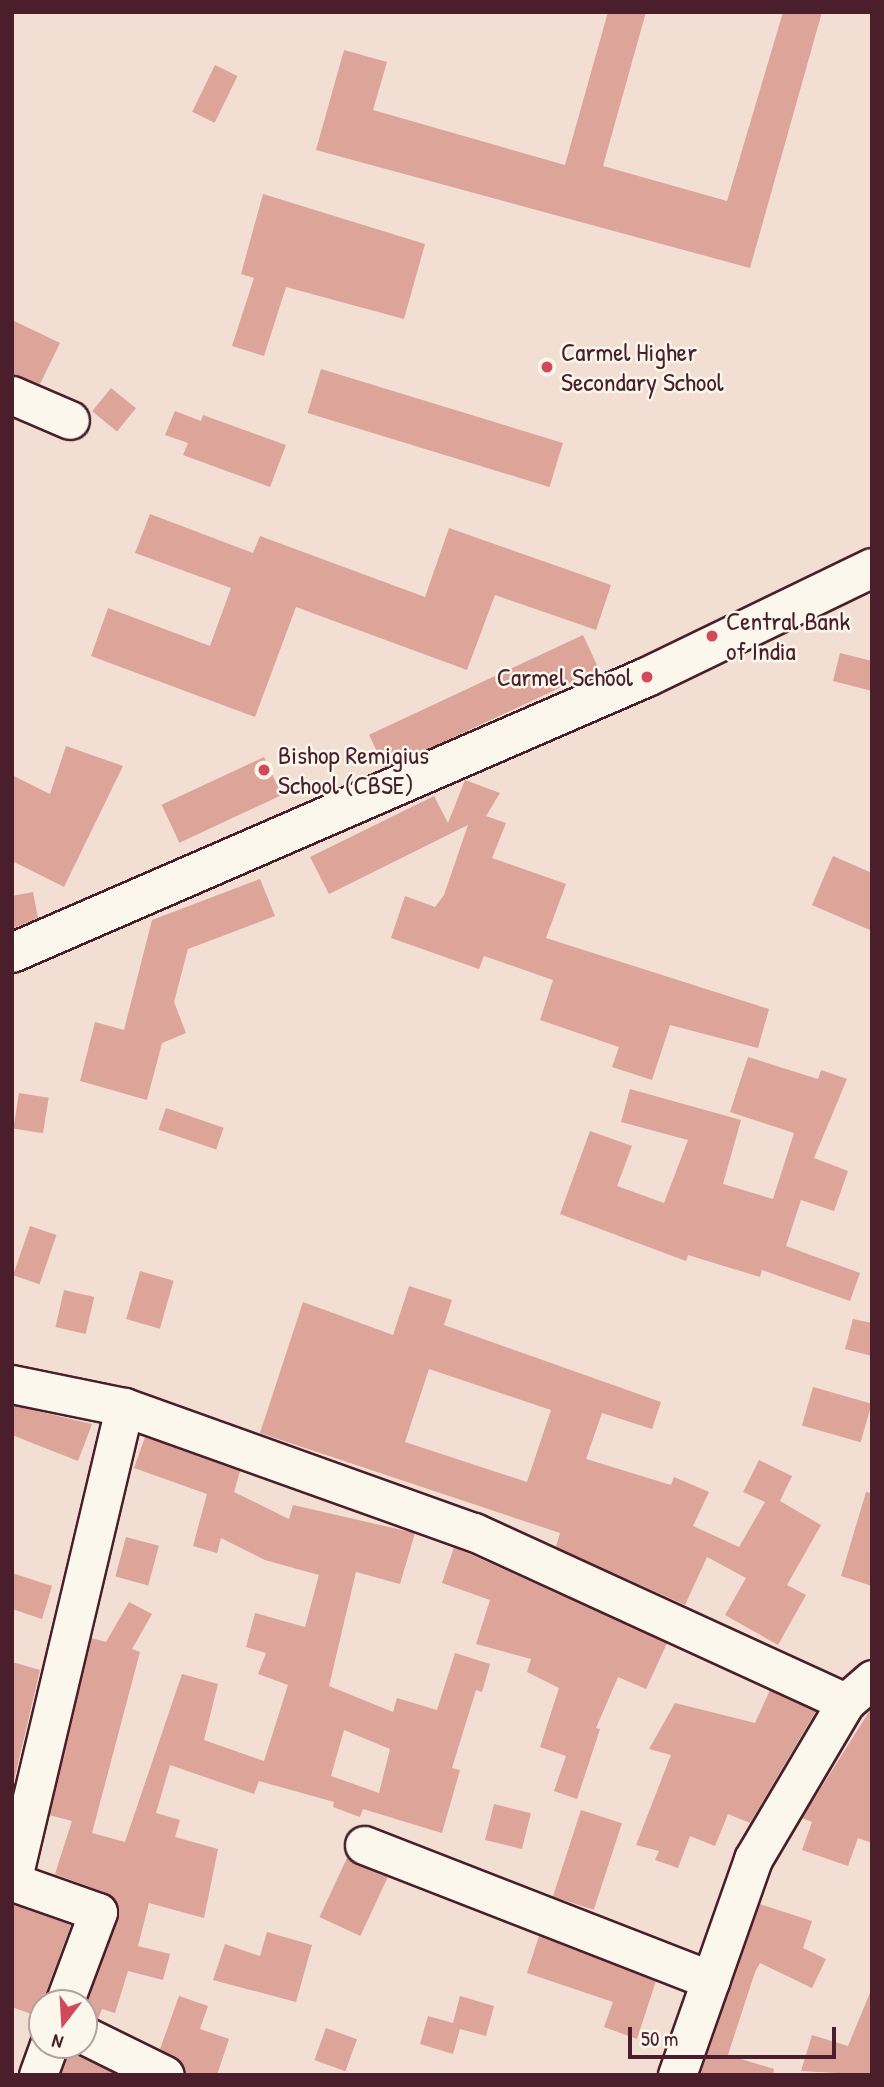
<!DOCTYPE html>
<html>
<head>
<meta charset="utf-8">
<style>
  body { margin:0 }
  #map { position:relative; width:884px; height:2087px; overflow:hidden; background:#f2ded3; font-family:"Patrick Hand",sans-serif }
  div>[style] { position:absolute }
  .building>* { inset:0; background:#dda49a; transform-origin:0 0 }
  .roads { filter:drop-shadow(2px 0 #4a1f2b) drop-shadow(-2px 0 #4a1f2b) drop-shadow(0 2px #4a1f2b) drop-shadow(0 -2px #4a1f2b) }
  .minor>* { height:37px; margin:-18.5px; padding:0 18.5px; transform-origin:18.5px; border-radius:18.5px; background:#fbf7ec }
  .major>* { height:38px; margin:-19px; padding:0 19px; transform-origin:19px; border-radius:19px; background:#fbf7ec }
  .dots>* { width:19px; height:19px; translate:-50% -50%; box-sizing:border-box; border:4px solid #fbf7ec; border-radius:50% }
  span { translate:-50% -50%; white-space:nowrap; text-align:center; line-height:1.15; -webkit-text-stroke:5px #fbf7ec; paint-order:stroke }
  .poi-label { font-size:26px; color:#4a1f2b }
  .left { translate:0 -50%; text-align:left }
  .right { translate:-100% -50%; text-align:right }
  .frame { position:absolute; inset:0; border:14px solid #4a1f2b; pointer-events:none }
  .north { position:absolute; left:28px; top:1989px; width:70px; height:70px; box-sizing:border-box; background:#fbf7ec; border:2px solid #b4a19f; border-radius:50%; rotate:197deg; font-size:19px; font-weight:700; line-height:28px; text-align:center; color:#4a1f2b }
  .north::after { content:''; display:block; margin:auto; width:24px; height:32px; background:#d1495b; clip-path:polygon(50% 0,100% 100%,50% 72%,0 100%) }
  .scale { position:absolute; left:628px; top:2027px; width:208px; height:32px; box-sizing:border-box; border:4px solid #4a1f2b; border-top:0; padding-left:9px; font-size:21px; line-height:24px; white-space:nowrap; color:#4a1f2b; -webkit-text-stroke:5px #fbf7ec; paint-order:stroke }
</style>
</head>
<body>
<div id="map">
  <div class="building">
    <i style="clip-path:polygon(608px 12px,646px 12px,603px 166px,727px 201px,783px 12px,822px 12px,750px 268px,316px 150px,344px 50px,387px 62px,373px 110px,565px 165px)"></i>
    <i style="left:215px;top:65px;width:25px;height:52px;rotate:26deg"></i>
    <i style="clip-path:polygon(263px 194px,425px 244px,404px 319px,286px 287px,264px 356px,232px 346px,254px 278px,241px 274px)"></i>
    <i style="clip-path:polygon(12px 320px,60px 343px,40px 384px,12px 374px)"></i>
    <i style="left:321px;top:369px;width:253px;height:46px;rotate:17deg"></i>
    <i style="left:111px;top:388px;width:32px;height:30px;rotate:39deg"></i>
    <i style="clip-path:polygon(175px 411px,201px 421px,203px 415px,286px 445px,270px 487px,183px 455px,188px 443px,165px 435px)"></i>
    <i style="clip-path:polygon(150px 514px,253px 553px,260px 536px,425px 597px,449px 528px,611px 585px,596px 630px,495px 595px,467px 670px,296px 607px,255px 717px,91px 656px,108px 608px,210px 646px,231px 588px,135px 553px)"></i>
    <i style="left:583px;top:635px;width:38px;height:236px;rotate:65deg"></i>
    <i style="clip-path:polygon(840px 653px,872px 661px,872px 691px,833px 681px)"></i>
    <i style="clip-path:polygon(66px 746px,123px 766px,64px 887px,12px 861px,12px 775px,50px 794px)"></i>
    <i style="left:264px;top:757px;width:42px;height:113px;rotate:65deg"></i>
    <i style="clip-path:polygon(465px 780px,500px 793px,486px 816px,506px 823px,492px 858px,566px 884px,546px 938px,769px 1009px,758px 1048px,670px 1025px,652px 1080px,612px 1067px,619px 1047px,540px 1020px,553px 980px,484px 956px,479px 969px,391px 938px,405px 896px,435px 907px,444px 895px,468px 825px,329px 894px,310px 857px,434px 796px,448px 823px)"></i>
    <i style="clip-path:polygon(833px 856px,872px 873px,872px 931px,812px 905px)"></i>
    <i style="clip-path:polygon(260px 879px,275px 916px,188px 949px,174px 1002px,186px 1033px,162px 1043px,147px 1100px,80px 1081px,95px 1022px,124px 1030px,152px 920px)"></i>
    <i style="clip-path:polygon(33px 892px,38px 918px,12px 929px,12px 896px)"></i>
    <i style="clip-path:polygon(748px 1057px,818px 1079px,821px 1070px,847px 1079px,814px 1158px,848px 1171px,834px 1211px,801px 1200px,786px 1246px,860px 1273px,850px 1301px,762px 1270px,760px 1277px,688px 1255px,686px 1261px,560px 1214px,590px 1131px,632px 1146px,617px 1186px,664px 1203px,688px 1140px,621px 1122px,630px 1089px,741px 1120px,723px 1184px,773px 1199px,794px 1133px,730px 1112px)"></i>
    <i style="left:19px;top:1093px;width:30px;height:36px;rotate:9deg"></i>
    <i style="left:166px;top:1108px;width:61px;height:23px;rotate:19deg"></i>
    <i style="left:30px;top:1226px;width:28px;height:52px;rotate:19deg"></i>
    <i style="left:140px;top:1271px;width:35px;height:50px;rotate:16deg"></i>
    <i style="clip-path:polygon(evenodd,409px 1286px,452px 1300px,444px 1325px,661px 1402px,652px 1429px,602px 1413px,586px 1459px,671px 1485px,674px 1477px,709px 1492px,693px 1526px,739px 1547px,765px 1502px,743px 1492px,759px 1460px,792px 1476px,780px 1501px,821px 1525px,787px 1585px,806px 1595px,778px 1645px,725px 1615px,746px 1578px,707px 1557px,685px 1605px,556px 1547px,560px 1533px,260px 1433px,303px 1302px,393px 1335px,409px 1286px,429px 1369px,551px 1410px,527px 1482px,405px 1442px,429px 1369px)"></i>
    <i style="left:64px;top:1290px;width:31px;height:38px;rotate:13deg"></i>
    <i style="clip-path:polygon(853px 1319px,872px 1323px,872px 1356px,845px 1349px)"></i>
    <i style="left:813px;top:1387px;width:61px;height:40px;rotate:16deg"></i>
    <i style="clip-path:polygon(12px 1405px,92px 1424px,78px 1461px,12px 1435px)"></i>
    <i style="clip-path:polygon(evenodd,145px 1437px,240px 1471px,234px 1492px,289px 1519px,293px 1505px,415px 1533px,400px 1584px,356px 1572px,329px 1686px,393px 1712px,397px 1698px,437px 1710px,455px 1653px,490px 1664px,482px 1692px,476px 1690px,452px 1768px,460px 1770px,442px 1833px,363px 1809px,360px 1817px,333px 1807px,334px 1802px,259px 1781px,254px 1794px,170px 1765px,156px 1813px,180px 1820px,175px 1837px,218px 1849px,204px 1918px,149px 1903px,138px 1946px,170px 1954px,163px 1980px,128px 1971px,115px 2013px,102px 2009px,98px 2019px,84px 2009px,118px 1908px,106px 1893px,55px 1874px,72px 1821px,49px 1815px,91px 1638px,106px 1642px,129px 1602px,152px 1614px,132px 1649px,140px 1652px,92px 1833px,125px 1842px,182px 1674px,218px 1684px,204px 1740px,264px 1761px,288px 1685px,258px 1674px,266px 1653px,246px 1647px,255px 1613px,305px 1627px,319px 1575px,265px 1560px,221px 1538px,217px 1553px,193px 1546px,207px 1494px,134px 1468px,145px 1437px,344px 1730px,390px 1749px,379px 1793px,331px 1776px,344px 1730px)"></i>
    <i style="clip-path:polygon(866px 1492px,872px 1493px,872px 1586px,841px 1576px)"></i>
    <i style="left:126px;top:1537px;width:34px;height:41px;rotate:15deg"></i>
    <i style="clip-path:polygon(454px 1547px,667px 1643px,646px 1689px,618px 1677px,596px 1728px,600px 1729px,577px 1799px,554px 1791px,566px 1756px,540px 1747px,559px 1688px,527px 1672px,531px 1659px,476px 1644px,490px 1600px,442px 1583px)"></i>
    <i style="clip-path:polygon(12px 1573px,52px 1586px,42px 1619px,12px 1609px)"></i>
    <i style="clip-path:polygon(12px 1662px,40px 1670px,12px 1789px)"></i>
    <i style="clip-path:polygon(770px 1690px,816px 1711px,750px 1823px,728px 1814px,715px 1846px,690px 1836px,678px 1868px,655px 1860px,659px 1851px,636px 1845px,671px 1755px,649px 1749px,675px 1703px,755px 1723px)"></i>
    <i style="clip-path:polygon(872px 1707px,872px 1843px,858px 1838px,848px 1866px,802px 1850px,812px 1822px,802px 1818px)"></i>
    <i style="left:494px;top:1804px;width:38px;height:37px;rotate:14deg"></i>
    <i style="left:581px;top:1810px;width:43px;height:91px;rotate:18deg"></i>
    <i style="left:347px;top:1858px;width:45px;height:65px;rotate:25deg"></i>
    <i style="clip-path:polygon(12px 1904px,71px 1925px,42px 2003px,42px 2018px,12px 2007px)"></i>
    <i style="clip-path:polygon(760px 1904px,812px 1921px,803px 1948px,826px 1959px,812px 1988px,760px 1963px,755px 1972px,728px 2055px,774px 2069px,773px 2075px,699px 2075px)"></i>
    <i style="clip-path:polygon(267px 1932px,312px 1945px,296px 2002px,213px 1980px,225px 1944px,260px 1956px)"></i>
    <i style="clip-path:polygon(539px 1936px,656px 1981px,637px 2039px,604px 2027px,613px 2002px,527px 1973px)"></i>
    <i style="clip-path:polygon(872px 1988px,872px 2075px,801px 2071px,812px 2035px,848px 2046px)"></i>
    <i style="clip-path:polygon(179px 1996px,208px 2006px,200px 2029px,229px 2039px,217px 2075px,186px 2075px,182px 2063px,160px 2049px)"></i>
    <i style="clip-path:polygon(460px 1996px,494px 2006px,486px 2036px,460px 2029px,453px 2054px,420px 2044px,428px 2016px,453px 2023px)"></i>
    <i style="left:326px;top:2028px;width:33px;height:34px;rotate:20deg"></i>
    <i style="clip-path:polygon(69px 2049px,75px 2054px,117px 2075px,60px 2075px)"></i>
  </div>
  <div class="roads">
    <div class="minor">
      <i style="left:12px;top:395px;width:63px;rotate:23.3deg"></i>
      <i style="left:12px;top:1384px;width:114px;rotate:11.6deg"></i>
      <i style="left:124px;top:1407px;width:372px;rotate:19.7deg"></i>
      <i style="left:474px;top:1532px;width:409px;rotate:24.6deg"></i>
      <i style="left:364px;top:1845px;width:372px;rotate:21.3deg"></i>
      <i style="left:12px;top:1882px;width:488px;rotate:-76.7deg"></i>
      <i style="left:13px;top:1882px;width:90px;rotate:19.4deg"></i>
      <i style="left:98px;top:1912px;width:97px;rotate:110.5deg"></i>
      <i style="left:84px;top:2035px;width:90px;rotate:26.3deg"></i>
      <i style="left:38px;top:2075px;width:32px;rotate:-70deg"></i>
      <i style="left:677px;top:2075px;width:229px;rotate:-70.6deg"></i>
      <i style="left:753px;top:1859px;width:182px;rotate:-59.4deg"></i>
      <i style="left:846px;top:1702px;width:35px;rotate:-41deg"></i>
    </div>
    <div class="major">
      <i style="left:12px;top:953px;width:692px;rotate:-23.49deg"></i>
      <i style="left:647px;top:677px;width:250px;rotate:-25.8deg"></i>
    </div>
  </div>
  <div class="dots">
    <i style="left:547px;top:367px;background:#d1495b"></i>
    <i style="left:712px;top:636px;background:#d1495b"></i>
    <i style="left:647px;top:677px;background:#d1495b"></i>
    <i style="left:264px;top:770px;background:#d1495b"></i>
  </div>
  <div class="poi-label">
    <span class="left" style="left:561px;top:367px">Carmel Higher<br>Secondary School</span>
    <span class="left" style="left:726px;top:636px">Central Bank<br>of India</span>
    <span class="right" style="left:633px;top:677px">Carmel School</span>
    <span class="left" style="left:278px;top:770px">Bishop Remigius<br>School (CBSE)</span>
  </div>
  <div class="frame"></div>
  <div class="north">N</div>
  <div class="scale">50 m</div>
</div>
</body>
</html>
